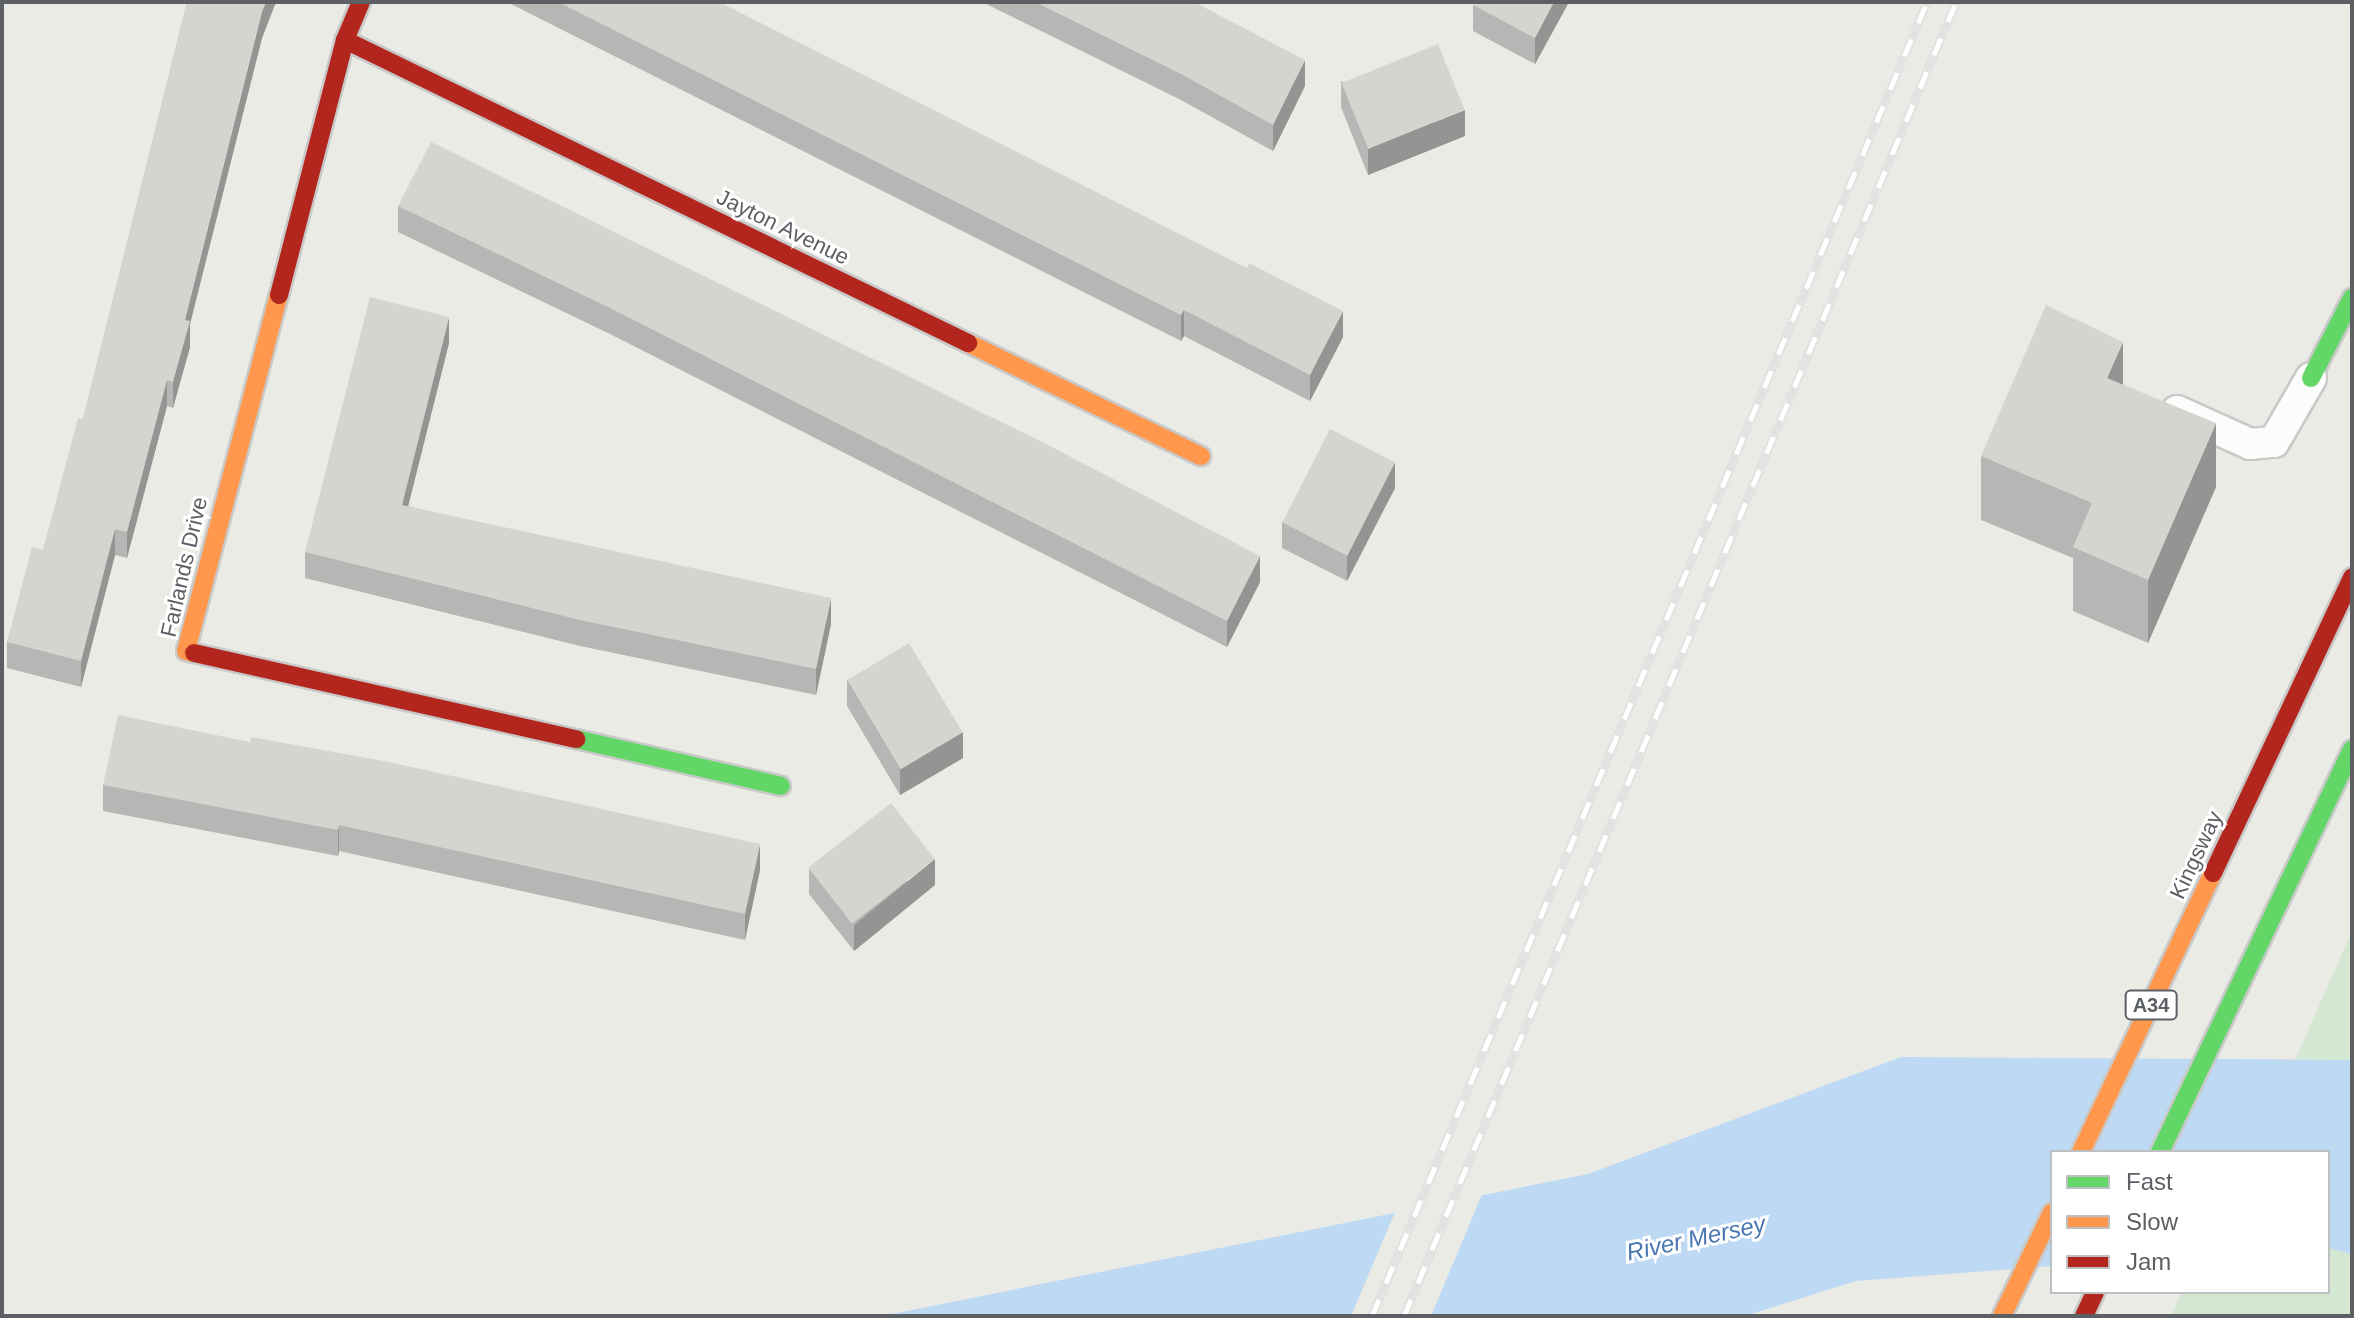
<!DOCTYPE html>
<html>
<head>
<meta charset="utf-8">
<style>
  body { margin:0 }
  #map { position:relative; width:2354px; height:1318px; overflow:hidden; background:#ebebe6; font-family:Arial,sans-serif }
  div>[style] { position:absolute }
  .green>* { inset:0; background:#d4e7d3 }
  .water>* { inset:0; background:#bdd9f3 }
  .pier>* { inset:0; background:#ebebe6 }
  .roads { filter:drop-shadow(2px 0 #c8c9c8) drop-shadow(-2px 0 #c8c9c8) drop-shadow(0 2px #c8c9c8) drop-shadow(0 -2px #c8c9c8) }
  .lane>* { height:30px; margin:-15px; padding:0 15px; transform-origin:15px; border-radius:15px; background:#fcfcfb }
  .fast>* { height:18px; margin:-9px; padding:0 9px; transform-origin:9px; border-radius:9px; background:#63d668 }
  .slow>* { height:18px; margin:-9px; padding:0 9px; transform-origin:9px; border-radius:9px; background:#ff974d }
  .jam>* { height:18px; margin:-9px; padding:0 9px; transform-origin:9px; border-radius:9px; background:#b3261e }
  .rail>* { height:9px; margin-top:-4.5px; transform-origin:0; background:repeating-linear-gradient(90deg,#fff 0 18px,#e2e2e2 0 36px); box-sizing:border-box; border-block:2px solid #e2e2e2 }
  .wall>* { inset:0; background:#b7b6b4 }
  .shaded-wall>* { inset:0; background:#959492 }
  .building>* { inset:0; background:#d5d4d1; transform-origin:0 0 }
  span { translate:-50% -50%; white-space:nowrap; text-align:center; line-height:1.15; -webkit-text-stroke:6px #fff; paint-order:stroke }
  .shield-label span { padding:2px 6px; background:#fff; border:2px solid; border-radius:6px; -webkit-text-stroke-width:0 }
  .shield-label { font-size:20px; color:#5c5f63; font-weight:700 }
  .street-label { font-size:22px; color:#5c5f63 }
  .water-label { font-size:24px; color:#4a77b2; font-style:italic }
  .frame { position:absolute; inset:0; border:4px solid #5c5f63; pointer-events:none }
  .legend { position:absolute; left:2050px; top:1150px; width:280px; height:144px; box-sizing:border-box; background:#fff; border:2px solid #bebfc1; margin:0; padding:10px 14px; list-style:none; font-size:24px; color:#5c5f63 }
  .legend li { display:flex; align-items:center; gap:16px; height:40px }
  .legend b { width:40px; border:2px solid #bebfc1 }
</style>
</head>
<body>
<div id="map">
  <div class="green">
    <i style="clip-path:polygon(2352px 931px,2352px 1060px,2295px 1060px)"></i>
    <i style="clip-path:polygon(2328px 1248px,2352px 1254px,2352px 1316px,2171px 1316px,2182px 1292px,2328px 1292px)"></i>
  </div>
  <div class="water">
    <i style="clip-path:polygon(1901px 1057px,2352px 1060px,2352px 1254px,2328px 1248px,2328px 1152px,2052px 1152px,2052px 1266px,1856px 1281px,1745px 1316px,882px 1316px,1588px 1174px)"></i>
  </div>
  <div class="pier">
    <i style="clip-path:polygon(1483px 1192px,1431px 1316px,1351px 1316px,1396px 1210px)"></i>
  </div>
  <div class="roads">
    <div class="lane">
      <i style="left:2177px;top:411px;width:80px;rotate:24.3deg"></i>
      <i style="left:2250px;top:444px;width:24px;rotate:-5deg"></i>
      <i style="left:2274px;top:442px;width:74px;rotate:-60deg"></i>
    </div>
    <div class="fast">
      <i style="left:2311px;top:378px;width:90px;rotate:-62.9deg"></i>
      <i style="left:576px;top:739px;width:210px;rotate:12.9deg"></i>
      <i style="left:2160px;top:1152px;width:446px;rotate:-64.5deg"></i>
    </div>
    <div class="slow">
      <i style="left:968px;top:343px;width:259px;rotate:25.9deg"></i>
      <i style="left:194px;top:653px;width:8px;rotate:-166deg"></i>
      <i style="left:186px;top:651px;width:368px;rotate:-75.4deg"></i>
      <i style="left:2081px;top:1152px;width:309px;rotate:-64.7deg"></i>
      <i style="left:2002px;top:1316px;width:115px;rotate:-64.3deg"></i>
    </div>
    <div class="jam">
      <i style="left:345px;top:40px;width:693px;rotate:25.94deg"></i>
      <i style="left:279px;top:295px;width:263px;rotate:-75.5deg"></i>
      <i style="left:345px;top:40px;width:41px;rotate:-67.2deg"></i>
      <i style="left:194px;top:653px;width:392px;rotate:12.7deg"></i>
      <i style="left:2213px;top:873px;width:327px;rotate:-64.8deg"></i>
      <i style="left:2084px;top:1316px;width:26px;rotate:-65deg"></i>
    </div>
  </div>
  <div class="rail">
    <i style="left:1372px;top:1316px;width:1426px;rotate:-67.1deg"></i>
    <i style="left:1404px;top:1316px;width:1425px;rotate:-67.21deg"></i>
  </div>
  <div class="wall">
    <i style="clip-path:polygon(187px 2px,276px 2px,262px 38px,190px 324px,190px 347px,173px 408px,167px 406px,127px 558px,115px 555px,81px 687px,7px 668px,7px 642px,43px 550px,83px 420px)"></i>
    <i style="clip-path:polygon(507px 2px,719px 2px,1343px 337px,1310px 401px,1184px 336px,1181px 341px)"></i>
    <i style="clip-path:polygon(982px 2px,1194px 2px,1305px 86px,1273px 151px,1181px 100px)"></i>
    <i style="clip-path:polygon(1569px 2px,1535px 64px,1473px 31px,1473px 5px)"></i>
    <i style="clip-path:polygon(1341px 81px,1465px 136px,1368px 175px,1341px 107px)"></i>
    <i style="clip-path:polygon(398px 206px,1260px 582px,1227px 647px,610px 334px,398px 232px)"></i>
    <i style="clip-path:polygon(449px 343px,408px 506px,831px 624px,816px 695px,580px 646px,305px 578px,305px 552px)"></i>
    <i style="clip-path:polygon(2123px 384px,2216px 487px,2148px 643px,2073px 611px,2073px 558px,1981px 520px,1981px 456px)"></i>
    <i style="clip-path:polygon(1395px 488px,1347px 581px,1282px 548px,1282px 522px)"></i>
    <i style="clip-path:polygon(847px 680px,963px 758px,900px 795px,847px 706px)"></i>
    <i style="clip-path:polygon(103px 785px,760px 870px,745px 940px,339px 851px,338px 856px,103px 811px)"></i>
    <i style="clip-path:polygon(809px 868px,935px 885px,854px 951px,809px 894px)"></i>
  </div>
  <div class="shaded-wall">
    <i style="clip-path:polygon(266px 2px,276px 2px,262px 38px,190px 324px,190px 347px,173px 408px,173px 382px,185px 320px,262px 12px)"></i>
    <i style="clip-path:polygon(1554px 2px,1569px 2px,1535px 64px,1535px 38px)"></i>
    <i style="clip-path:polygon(1305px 60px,1305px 86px,1273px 151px,1273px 125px)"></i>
    <i style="clip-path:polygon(1465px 110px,1465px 136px,1368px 175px,1368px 149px)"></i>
    <i style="clip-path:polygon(1184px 310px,1184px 336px,1181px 341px,1181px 315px)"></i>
    <i style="clip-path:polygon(1343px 311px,1343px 337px,1310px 401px,1310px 375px)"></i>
    <i style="clip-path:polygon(449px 317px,449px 343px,402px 531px,402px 505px)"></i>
    <i style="clip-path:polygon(2123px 342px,2123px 405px,2107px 378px)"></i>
    <i style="clip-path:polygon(167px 380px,167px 406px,127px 558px,127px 532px)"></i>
    <i style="clip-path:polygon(2216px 423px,2216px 487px,2148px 643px,2148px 580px)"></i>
    <i style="clip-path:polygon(1395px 462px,1395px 488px,1347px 581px,1347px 555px)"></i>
    <i style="clip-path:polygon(115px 529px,115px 555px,81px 687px,81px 661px)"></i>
    <i style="clip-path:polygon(1260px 556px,1260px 582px,1227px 647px,1227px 621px)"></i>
    <i style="clip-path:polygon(831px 598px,831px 624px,816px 695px,816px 669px)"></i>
    <i style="clip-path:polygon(963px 732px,963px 758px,900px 795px,900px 769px)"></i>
    <i style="clip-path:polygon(339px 825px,339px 851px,338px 856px,338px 830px)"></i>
    <i style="clip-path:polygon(760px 844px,760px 870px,745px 940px,745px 914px)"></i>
    <i style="clip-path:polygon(935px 859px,935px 885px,854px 951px,854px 925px)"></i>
  </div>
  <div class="building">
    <i style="clip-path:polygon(187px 2px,266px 2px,262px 12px,185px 320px,190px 321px,173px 382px,167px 380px,127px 532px,115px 529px,81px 661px,7px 642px,32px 547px,43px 550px,78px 418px,83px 420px)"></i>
    <i style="clip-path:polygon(558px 2px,719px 2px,1247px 268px,1249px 263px,1343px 311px,1310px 375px,1184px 310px,1181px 315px)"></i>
    <i style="clip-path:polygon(1035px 2px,1194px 2px,1305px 60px,1273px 125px,1181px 74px)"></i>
    <i style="clip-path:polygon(1474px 2px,1554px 2px,1535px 38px,1473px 5px)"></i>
    <i style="left:1438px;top:44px;width:71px;height:104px;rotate:68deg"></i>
    <i style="clip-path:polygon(431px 142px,1044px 443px,1260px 556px,1227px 621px,610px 308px,398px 206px)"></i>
    <i style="clip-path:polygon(370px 297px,449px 317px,402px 505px,831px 598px,816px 669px,580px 620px,305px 552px)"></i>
    <i style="clip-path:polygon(2046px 305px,2123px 342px,2107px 378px,2216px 423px,2148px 580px,2073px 547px,2092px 503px,1981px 456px)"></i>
    <i style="left:1330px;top:429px;width:73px;height:105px;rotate:27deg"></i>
    <i style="left:909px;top:643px;width:104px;height:72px;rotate:59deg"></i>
    <i style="clip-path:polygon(118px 715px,250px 742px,251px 737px,389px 762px,760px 844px,745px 914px,339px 825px,338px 830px,103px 785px)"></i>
    <i style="left:891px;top:803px;width:71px;height:105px;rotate:52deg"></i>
  </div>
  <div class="shield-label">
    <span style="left:2151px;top:1005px">A34</span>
  </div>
  <div class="street-label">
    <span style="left:783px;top:227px;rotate:26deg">Jayton Avenue</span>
    <span style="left:184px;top:567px;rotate:-77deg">Farlands Drive</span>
    <span style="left:2196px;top:855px;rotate:-65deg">Kingsway</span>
  </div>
  <div class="water-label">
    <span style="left:1696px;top:1238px;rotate:-12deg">River Mersey</span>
  </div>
  <div class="frame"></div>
  <ul class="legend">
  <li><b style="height:10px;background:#63d668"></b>Fast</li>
  <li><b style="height:10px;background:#ff974d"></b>Slow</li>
  <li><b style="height:10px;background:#b3261e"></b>Jam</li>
  </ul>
</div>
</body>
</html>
